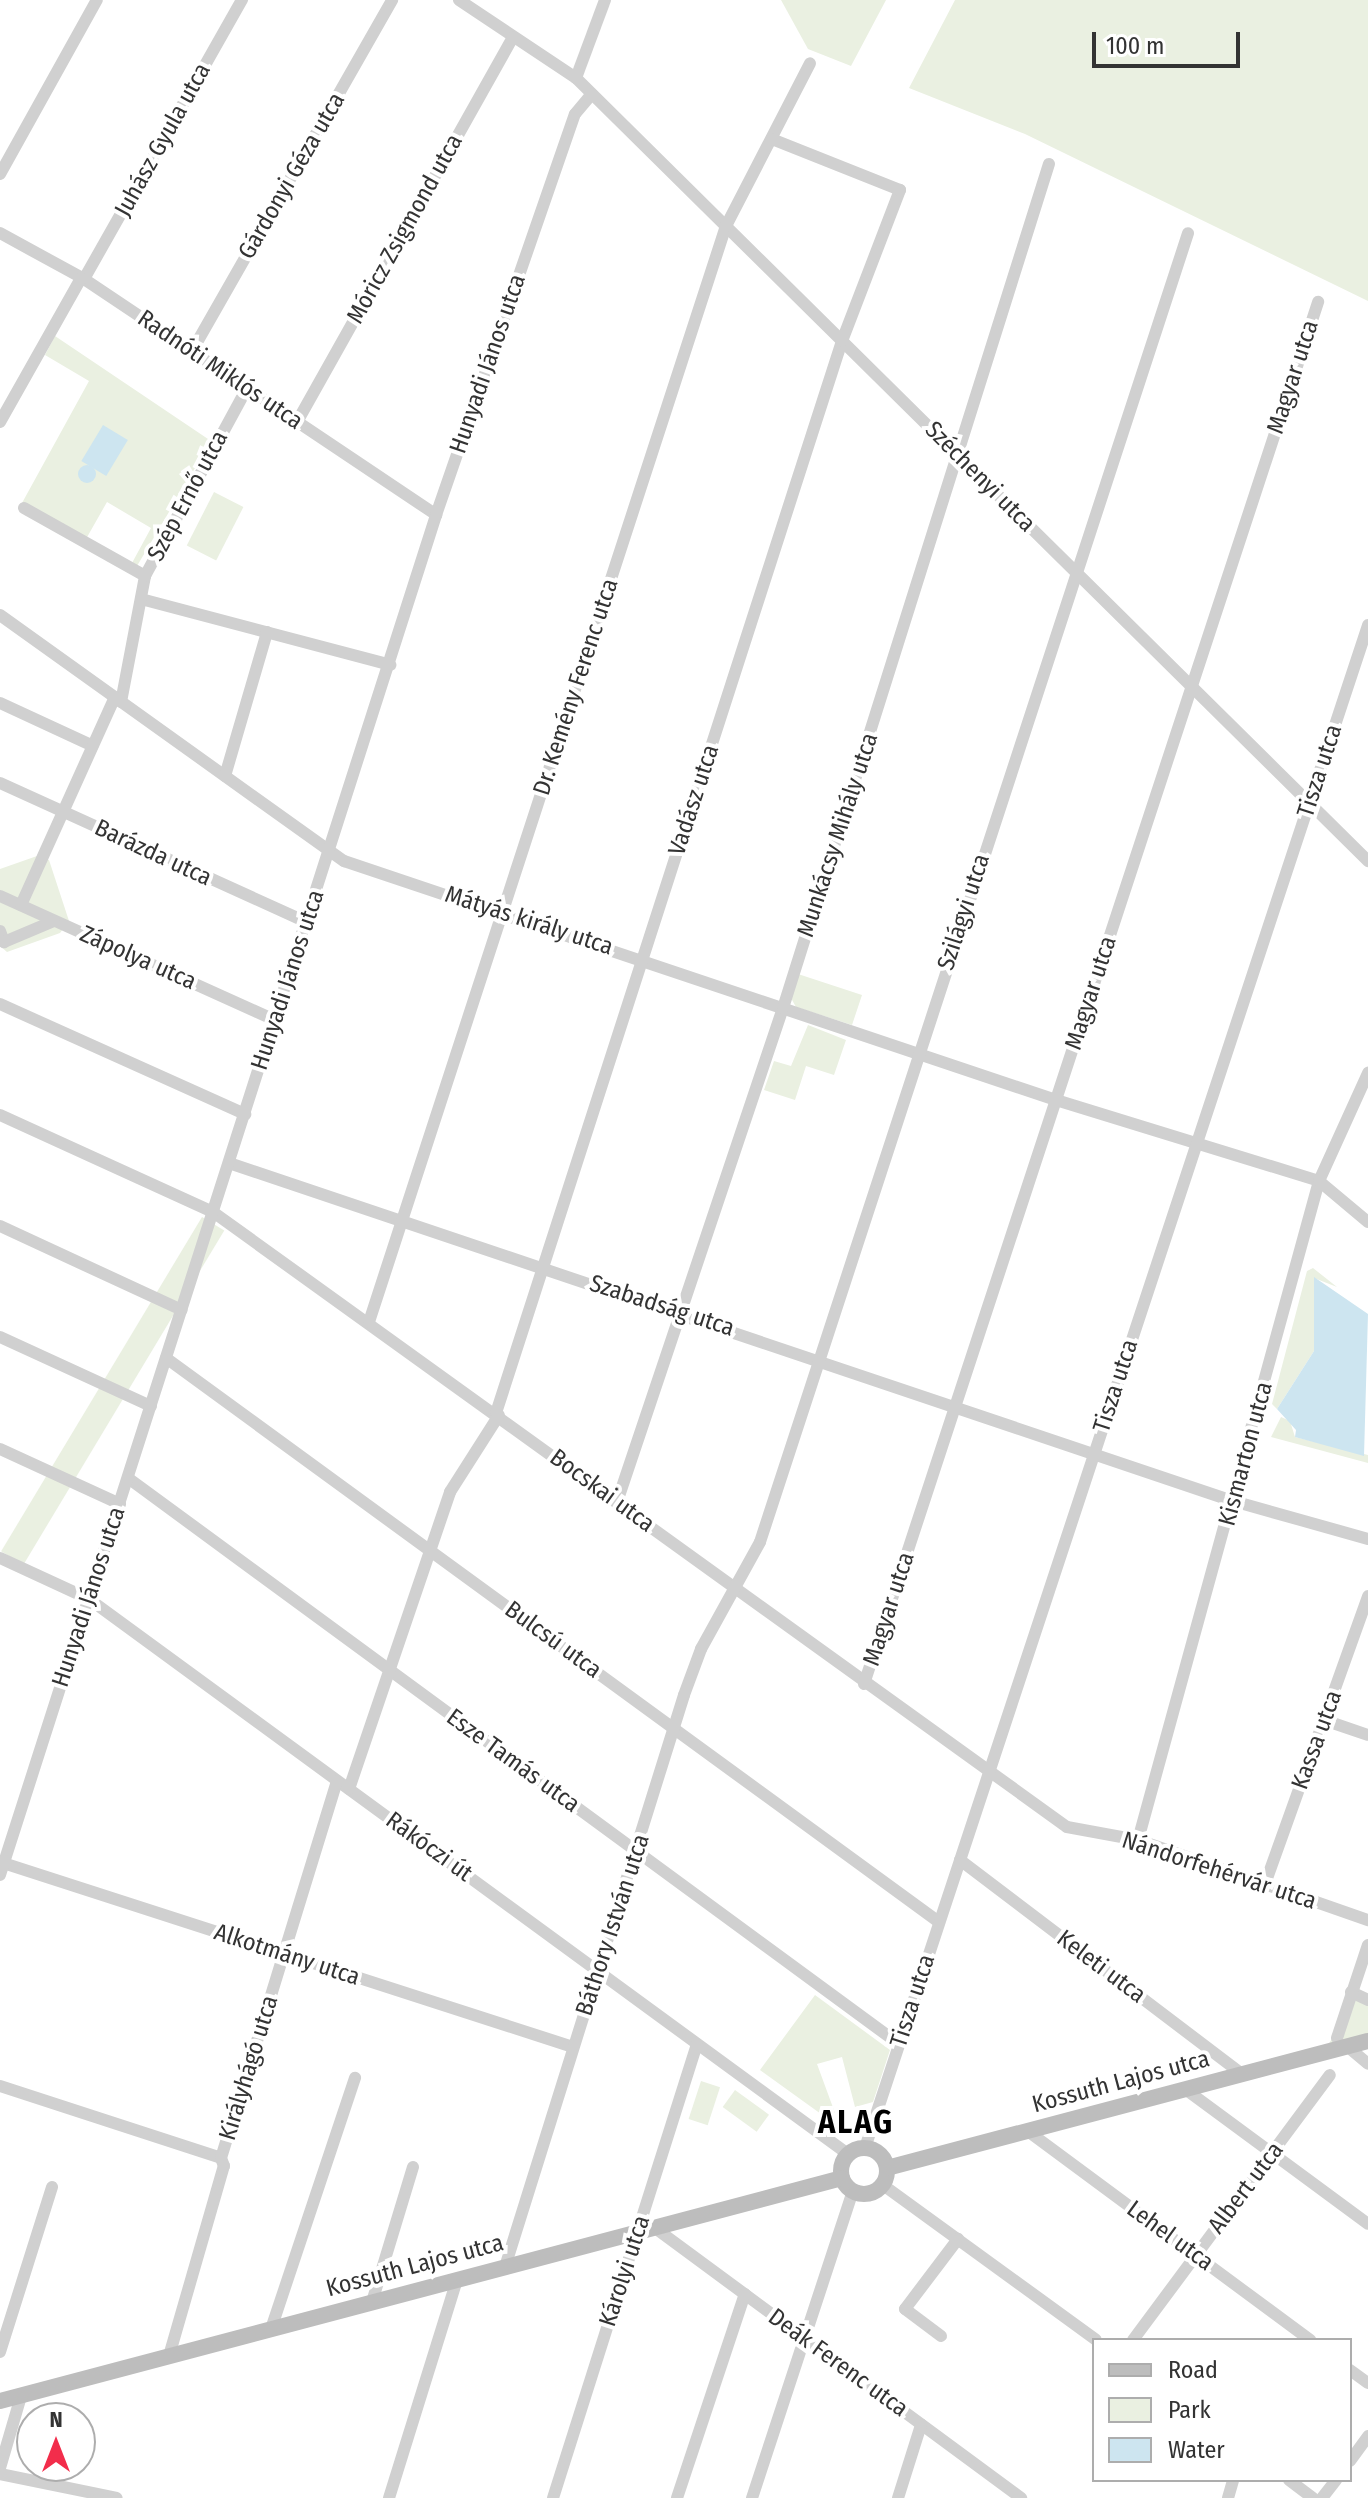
<!DOCTYPE html>
<html>
<head>
<meta charset="utf-8">
<style>
  body { margin:0 }
  #map { position:relative; width:1368px; height:2498px; overflow:hidden; background:#fff; font-family:"Fira Sans Condensed",sans-serif }
  div>[style] { position:absolute }
  .green>* { inset:0; background:#eaf0e1; transform-origin:0 0 }
  .water>* { inset:0; background:#cde5f0; transform-origin:0 0 }
  .round { border-radius:50% }
  .street>* { height:12px; margin:-6px; padding:0 6px; transform-origin:6px; border-radius:6px; background:#d0d0d0 }
  .secondary>* { height:16px; margin:-8px; padding:0 8px; transform-origin:8px; border-radius:8px; background:#bdbdbd }
  .secondary>.ring { margin:-8px; padding:0; box-sizing:content-box; background:none; border:16px solid #bdbdbd; border-radius:50% }
  span { translate:-50% -50%; white-space:nowrap; text-align:center; line-height:1.15; -webkit-text-stroke:8px #fff; paint-order:stroke }
  .street-label { font-size:24px; color:#333 }
  .district-label { font-size:32px; color:#000; font-weight:700; letter-spacing:2px }
  .legend { position:absolute; left:1092px; top:2338px; width:260px; height:144px; box-sizing:border-box; background:#fff; border:2px solid #adadad; margin:0; padding:10px 14px; list-style:none; font-size:24px; color:#333 }
  .legend li { display:flex; align-items:center; gap:16px; height:40px }
  .legend b { width:40px; border:2px solid #adadad }
  .north { position:absolute; left:16px; top:2402px; width:80px; height:80px; box-sizing:border-box; background:#fff; border:2px solid #adadad; border-radius:50%; rotate:0deg; font-size:22px; font-weight:700; line-height:32px; text-align:center; color:#333 }
  .north::after { content:''; display:block; margin:auto; width:28px; height:36px; background:#f22d4b; clip-path:polygon(50% 0,100% 100%,50% 72%,0 100%) }
  .scale { position:absolute; left:1092px; top:32px; width:148px; height:36px; box-sizing:border-box; border:4px solid #333; border-top:0; padding-left:10px; font-size:24px; line-height:28px; white-space:nowrap; color:#333; -webkit-text-stroke:6px #fff; paint-order:stroke }
</style>
</head>
<body>
<div id="map">
  <div class="green">
    <i style="clip-path:polygon(781px 0,886px 0,851px 66px,808px 49px)"></i>
    <i style="clip-path:polygon(955px 0,1368px 0,1368px 301px,1025px 134px,909px 88px)"></i>
    <i style="clip-path:polygon(55px 336px,211px 441px,137px 566px,132px 563px,151px 528px,107px 502px,86px 539px,22px 503px,89px 381px,45px 355px)"></i>
    <i style="left:214px;top:492px;width:33px;height:60px;rotate:27deg"></i>
    <i style="clip-path:polygon(37px 856px,49px 860px,69px 921px,60px 933px,7px 952px,0 946px,0 869px)"></i>
    <i style="clip-path:polygon(798px 974px,862px 995px,852px 1025px,796px 1007px,791px 998px)"></i>
    <i style="clip-path:polygon(808px 1025px,846px 1040px,834px 1075px,806px 1066px,795px 1100px,764px 1090px,774px 1061px,791px 1066px)"></i>
    <i style="left:202px;top:1217px;width:26px;height:390px;rotate:31deg"></i>
    <i style="clip-path:polygon(1313px 1268px,1337px 1287px,1314px 1278px,1314px 1351px,1277px 1409px,1272px 1404px,1307px 1271px)"></i>
    <i style="clip-path:polygon(1281px 1417px,1290px 1421px,1295px 1437px,1368px 1455px,1368px 1463px,1271px 1437px)"></i>
    <i style="clip-path:polygon(815px 1995px,890px 2050px,873px 2102px,855px 2107px,842px 2057px,817px 2064px,835px 2113px,821px 2114px,760px 2070px)"></i>
    <i style="clip-path:polygon(1356px 2000px,1368px 2004px,1368px 2035px,1328px 2045px)"></i>
    <i style="left:701px;top:2081px;width:20px;height:40px;rotate:18deg"></i>
    <i style="left:735px;top:2090px;width:42px;height:21px;rotate:36deg"></i>
  </div>
  <div class="water">
    <i style="left:103px;top:425px;width:29px;height:42px;rotate:31deg"></i>
    <i class="round" style="left:78px;top:465px;width:18px;height:18px"></i>
    <i style="clip-path:polygon(1314px 1277px,1368px 1314px,1364px 1456px,1295px 1437px,1296px 1430px,1277px 1409px,1314px 1351px)"></i>
  </div>
  <div class="street">
    <i style="left:459px;top:0;width:141px;rotate:33.7deg"></i>
    <i style="left:576px;top:78px;width:1114px;rotate:44.67deg"></i>
    <i style="left:576px;top:78px;width:83px;rotate:-69.6deg"></i>
    <i style="left:0;top:174px;width:199px;rotate:-60.9deg"></i>
    <i style="left:0;top:233px;width:96px;rotate:28.7deg"></i>
    <i style="left:84px;top:279px;width:424px;rotate:33.8deg"></i>
    <i style="left:84px;top:279px;width:321px;rotate:-60.5deg"></i>
    <i style="left:192px;top:351px;width:404px;rotate:-60.3deg"></i>
    <i style="left:0;top:422px;width:165px;rotate:-60.6deg"></i>
    <i style="left:297px;top:422px;width:441px;rotate:-60.7deg"></i>
    <i style="left:24px;top:508px;width:139px;rotate:29.3deg"></i>
    <i style="left:141px;top:599px;width:258px;rotate:14.8deg"></i>
    <i style="left:0;top:615px;width:423px;rotate:35.6deg"></i>
    <i style="left:344px;top:861px;width:751px;rotate:18.56deg"></i>
    <i style="left:1056px;top:1100px;width:275px;rotate:17.1deg"></i>
    <i style="left:1319px;top:1181px;width:64px;rotate:39.9deg"></i>
    <i style="left:121px;top:702px;width:128px;rotate:-79.2deg"></i>
    <i style="left:145px;top:576px;width:214px;rotate:-61.5deg"></i>
    <i style="left:0;top:703px;width:102px;rotate:24.8deg"></i>
    <i style="left:225px;top:776px;width:150px;rotate:-73.7deg"></i>
    <i style="left:0;top:783px;width:337px;rotate:24.4deg"></i>
    <i style="left:0;top:896px;width:302px;rotate:24.3deg"></i>
    <i style="left:21px;top:905px;width:228px;rotate:-65.7deg"></i>
    <i style="left:0;top:931px;width:12px;rotate:70deg"></i>
    <i style="left:4px;top:942px;width:54px;rotate:-22.8deg"></i>
    <i style="left:0;top:1004px;width:269px;rotate:24.2deg"></i>
    <i style="left:0;top:1115px;width:234px;rotate:24.5deg"></i>
    <i style="left:213px;top:1212px;width:1052px;rotate:35.76deg"></i>
    <i style="left:1067px;top:1827px;width:72px;rotate:10.4deg"></i>
    <i style="left:1138px;top:1840px;width:244px;rotate:19.2deg"></i>
    <i style="left:229px;top:1163px;width:1059px;rotate:18.61deg"></i>
    <i style="left:1233px;top:1501px;width:140px;rotate:15.7deg"></i>
    <i style="left:0;top:1226px;width:200px;rotate:24.8deg"></i>
    <i style="left:369px;top:1322px;width:1153px;rotate:-71.96deg"></i>
    <i style="left:726px;top:226px;width:183px;rotate:-62.7deg"></i>
    <i style="left:0;top:1337px;width:166px;rotate:24.6deg"></i>
    <i style="left:166px;top:1358px;width:957px;rotate:36.12deg"></i>
    <i style="left:496px;top:1413px;width:1126px;rotate:-72.11deg"></i>
    <i style="left:842px;top:341px;width:162px;rotate:-69deg"></i>
    <i style="left:900px;top:190px;width:138px;rotate:-158.3deg"></i>
    <i style="left:0;top:1449px;width:132px;rotate:24.6deg"></i>
    <i style="left:128px;top:1478px;width:956px;rotate:36.28deg"></i>
    <i style="left:617px;top:1502px;width:521px;rotate:-71.43deg"></i>
    <i style="left:783px;top:1008px;width:885px;rotate:-72.51deg"></i>
    <i style="left:0;top:1558px;width:98px;rotate:24.7deg"></i>
    <i style="left:89px;top:1599px;width:940px;rotate:36.18deg"></i>
    <i style="left:864px;top:1684px;width:1455px;rotate:-71.81deg"></i>
    <i style="left:1324px;top:1720px;width:46px;rotate:18.8deg"></i>
    <i style="left:349px;top:1789px;width:314px;rotate:-71.2deg"></i>
    <i style="left:450px;top:1492px;width:91px;rotate:-57.5deg"></i>
    <i style="left:1138px;top:1840px;width:683px;rotate:-74.64deg"></i>
    <i style="left:1319px;top:1181px;width:119px;rotate:-65.6deg"></i>
    <i style="left:960px;top:1860px;width:354px;rotate:37.2deg"></i>
    <i style="left:0;top:1862px;width:602px;rotate:17.89deg"></i>
    <i style="left:0;top:1875px;width:1428px;rotate:-72.22deg"></i>
    <i style="left:436px;top:515px;width:424px;rotate:-70.9deg"></i>
    <i style="left:575px;top:114px;width:26px;rotate:-50deg"></i>
    <i style="left:1265px;top:1884px;width:306px;rotate:-70.3deg"></i>
    <i style="left:1351px;top:1992px;width:19px;rotate:25deg"></i>
    <i style="left:1337px;top:2038px;width:98px;rotate:-71.6deg"></i>
    <i style="left:1348px;top:2047px;width:26px;rotate:40deg"></i>
    <i style="left:0;top:2086px;width:232px;rotate:18deg"></i>
    <i style="left:1185px;top:2089px;width:227px;rotate:36.4deg"></i>
    <i style="left:1029px;top:2132px;width:350px;rotate:36.5deg"></i>
    <i style="left:865px;top:2148px;width:1604px;rotate:-71.72deg"></i>
    <i style="left:883px;top:2185px;width:263px;rotate:36deg"></i>
    <i style="left:655px;top:2228px;width:455px;rotate:36.4deg"></i>
    <i style="left:505px;top:2267px;width:599px;rotate:-72.62deg"></i>
    <i style="left:684px;top:1695px;width:49px;rotate:-69.7deg"></i>
    <i style="left:701px;top:1649px;width:122px;rotate:-61.1deg"></i>
    <i style="left:760px;top:1542px;width:1377px;rotate:-71.89deg"></i>
    <i style="left:372px;top:2302px;width:141px;rotate:-73.1deg"></i>
    <i style="left:271px;top:2329px;width:265px;rotate:-71.5deg"></i>
    <i style="left:941px;top:2336px;width:45px;rotate:-143.1deg"></i>
    <i style="left:905px;top:2309px;width:88px;rotate:-52.9deg"></i>
    <i style="left:1133px;top:2340px;width:330px;rotate:-53.4deg"></i>
    <i style="left:0;top:2352px;width:173px;rotate:-72.5deg"></i>
    <i style="left:169px;top:2356px;width:198px;rotate:-73.9deg"></i>
    <i style="left:224px;top:2166px;width:9px;rotate:-111deg"></i>
    <i style="left:221px;top:2158px;width:394px;rotate:-72.9deg"></i>
    <i style="left:1350px;top:2370px;width:22px;rotate:36deg"></i>
    <i style="left:1350px;top:2461px;width:31px;rotate:-54deg"></i>
    <i style="left:0;top:2468px;width:75px;rotate:-73.7deg"></i>
    <i style="left:0;top:2474px;width:119px;rotate:11.6deg"></i>
    <i style="left:1289px;top:2480px;width:30px;rotate:37deg"></i>
    <i style="left:389px;top:2498px;width:228px;rotate:-72.7deg"></i>
    <i style="left:553px;top:2498px;width:476px;rotate:-72.4deg"></i>
    <i style="left:677px;top:2498px;width:215px;rotate:-71.6deg"></i>
    <i style="left:752px;top:2498px;width:324px;rotate:-71.8deg"></i>
    <i style="left:898px;top:2498px;width:77px;rotate:-72.5deg"></i>
    <i style="left:1228px;top:2498px;width:19px;rotate:-74deg"></i>
    <i style="left:1322px;top:2498px;width:23px;rotate:-52deg"></i>
  </div>
  <div class="secondary">
    <i class="ring" style="left:841px;top:2148px;width:30px;height:30px"></i>
    <i style="left:887px;top:2168px;width:497px;rotate:-14.8deg"></i>
    <i style="left:0;top:2401px;width:871px;rotate:-14.83deg"></i>
  </div>
  <div class="street-label">
    <span style="left:163px;top:140px;rotate:-61deg">Juhász Gyula utca</span>
    <span style="left:292px;top:176px;rotate:-60deg">Gárdonyi Géza utca</span>
    <span style="left:405px;top:229px;rotate:-61deg">Móricz Zsigmond utca</span>
    <span style="left:488px;top:364px;rotate:-71deg">Hunyadi János utca</span>
    <span style="left:220px;top:370px;rotate:34deg">Radnóti Miklós utca</span>
    <span style="left:1293px;top:377px;rotate:-72deg">Magyar utca</span>
    <span style="left:980px;top:477px;rotate:45deg">Széchenyi utca</span>
    <span style="left:188px;top:496px;rotate:-62deg">Szép Ernő utca</span>
    <span style="left:576px;top:687px;rotate:-72deg">Dr. Kemény Ferenc utca</span>
    <span style="left:1320px;top:771px;rotate:-72deg">Tisza utca</span>
    <span style="left:694px;top:800px;rotate:-72deg">Vadász utca</span>
    <span style="left:838px;top:835px;rotate:-72deg">Munkácsy Mihály utca</span>
    <span style="left:153px;top:853px;rotate:25deg">Barázda utca</span>
    <span style="left:964px;top:912px;rotate:-72deg">Szilágyi utca</span>
    <span style="left:529px;top:921px;rotate:18deg">Mátyás király utca</span>
    <span style="left:138px;top:958px;rotate:24deg">Zápolya utca</span>
    <span style="left:288px;top:980px;rotate:-72deg">Hunyadi János utca</span>
    <span style="left:1091px;top:993px;rotate:-72deg">Magyar utca</span>
    <span style="left:662px;top:1306px;rotate:18deg">Szabadság utca</span>
    <span style="left:1116px;top:1386px;rotate:-72deg">Tisza utca</span>
    <span style="left:1246px;top:1454px;rotate:-75deg">Kismarton utca</span>
    <span style="left:602px;top:1491px;rotate:36deg">Bocskai utca</span>
    <span style="left:89px;top:1597px;rotate:-72deg">Hunyadi János utca</span>
    <span style="left:889px;top:1609px;rotate:-72deg">Magyar utca</span>
    <span style="left:553px;top:1640px;rotate:36deg">Bulcsú utca</span>
    <span style="left:1317px;top:1740px;rotate:-70deg">Kassa utca</span>
    <span style="left:513px;top:1761px;rotate:36deg">Esze Tamás utca</span>
    <span style="left:429px;top:1847px;rotate:36deg">Rákóczi út</span>
    <span style="left:1219px;top:1871px;rotate:18deg">Nándorfehérvár utca</span>
    <span style="left:613px;top:1925px;rotate:-72deg">Báthory István utca</span>
    <span style="left:287px;top:1955px;rotate:18deg">Alkotmány utca</span>
    <span style="left:1101px;top:1967px;rotate:37deg">Keleti utca</span>
    <span style="left:913px;top:2001px;rotate:-72deg">Tisza utca</span>
    <span style="left:249px;top:2068px;rotate:-73deg">Királyhágó utca</span>
    <span style="left:1121px;top:2082px;rotate:-15deg">Kossuth Lajos utca</span>
    <span style="left:1246px;top:2188px;rotate:-53deg">Albert utca</span>
    <span style="left:1170px;top:2236px;rotate:36deg">Lehel utca</span>
    <span style="left:415px;top:2266px;rotate:-15deg">Kossuth Lajos utca</span>
    <span style="left:625px;top:2271px;rotate:-72deg">Károlyi utca</span>
    <span style="left:838px;top:2363px;rotate:36deg">Deák Ferenc utca</span>
  </div>
  <div class="district-label">
    <span style="left:856px;top:2122px">ALAG</span>
  </div>
  <ul class="legend">
  <li><b style="height:10px;background:#bdbdbd"></b>Road</li>
  <li><b style="height:22px;background:#eaf0e1"></b>Park</li>
  <li><b style="height:22px;background:#cde5f0"></b>Water</li>
  </ul>
  <div class="north">N</div>
  <div class="scale">100 m</div>
</div>
</body>
</html>
